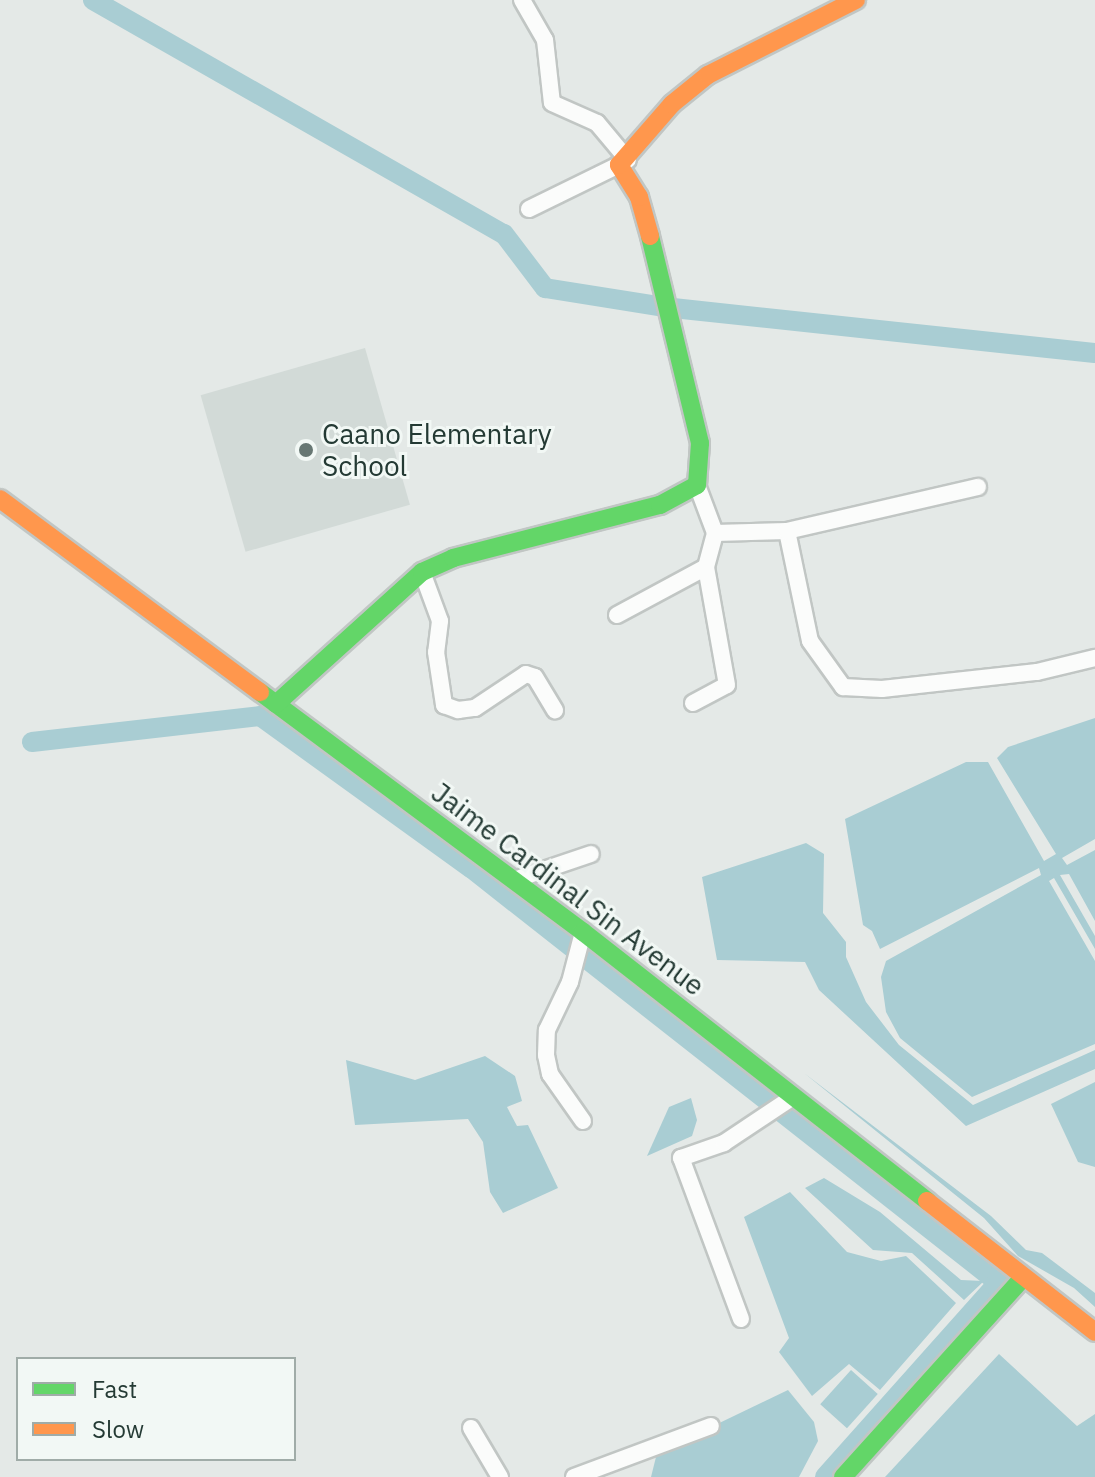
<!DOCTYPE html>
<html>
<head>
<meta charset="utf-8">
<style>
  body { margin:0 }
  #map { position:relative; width:1095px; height:1477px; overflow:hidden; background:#e4e9e7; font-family:"IBM Plex Sans",sans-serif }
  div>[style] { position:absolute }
  .built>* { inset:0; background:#d2dad7; transform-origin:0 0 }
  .water>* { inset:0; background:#a9cdd3; transform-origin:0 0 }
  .canal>* { height:20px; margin:-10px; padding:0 10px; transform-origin:10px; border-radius:10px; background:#a9cdd3 }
  .roads { filter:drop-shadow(2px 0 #c1c6c4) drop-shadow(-2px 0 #c1c6c4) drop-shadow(0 2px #c1c6c4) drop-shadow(0 -2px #c1c6c4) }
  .street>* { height:16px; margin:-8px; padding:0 8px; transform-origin:8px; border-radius:8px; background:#fbfcfb }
  .fast>* { height:18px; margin:-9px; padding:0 9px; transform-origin:9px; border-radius:9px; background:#63d668 }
  .slow>* { height:18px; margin:-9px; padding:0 9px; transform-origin:9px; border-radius:9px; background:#ff974d }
  .dots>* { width:22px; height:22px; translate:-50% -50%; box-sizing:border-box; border:4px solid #f2f8f5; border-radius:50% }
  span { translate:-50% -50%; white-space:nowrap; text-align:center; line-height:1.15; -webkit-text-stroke:6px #f2f8f5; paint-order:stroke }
  .poi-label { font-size:28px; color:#243a34 }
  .left { translate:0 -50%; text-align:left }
  .street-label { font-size:28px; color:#243a34 }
  .legend { position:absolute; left:16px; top:1357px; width:280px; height:104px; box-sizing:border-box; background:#f2f8f5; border:2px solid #a0aca8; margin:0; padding:10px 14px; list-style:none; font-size:24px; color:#243a34 }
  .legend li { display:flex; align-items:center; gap:16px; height:40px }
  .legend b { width:40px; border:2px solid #a0aca8 }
</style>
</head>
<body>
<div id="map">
  <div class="built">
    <i style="left:365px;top:348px;width:163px;height:171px;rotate:74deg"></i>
  </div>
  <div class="water">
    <i style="clip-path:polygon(1095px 718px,1095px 839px,1062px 858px,1067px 865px,1095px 850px,1095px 921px,1069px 874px,1060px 875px,1095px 936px,1095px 949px,1054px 878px,1049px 881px,1095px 961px,1095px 1044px,972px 1097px,900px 1038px,886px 1012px,881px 977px,886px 961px,1041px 875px,1039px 868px,880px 949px,872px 931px,863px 925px,845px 819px,966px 762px,988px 762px,1044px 861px,1056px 854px,997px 758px,1008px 747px)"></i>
    <i style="clip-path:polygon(806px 843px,824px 854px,823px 913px,846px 942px,846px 957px,866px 1002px,899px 1045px,973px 1105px,1095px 1050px,1095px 1069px,966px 1126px,819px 990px,805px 962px,717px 960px,702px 877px)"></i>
    <i style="clip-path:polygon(485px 1056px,515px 1076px,522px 1101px,507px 1107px,517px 1126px,528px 1125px,558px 1188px,503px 1213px,490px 1192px,483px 1142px,468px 1119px,355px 1125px,346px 1060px,415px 1080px)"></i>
    <i style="clip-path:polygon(804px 1073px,991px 1216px,1026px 1250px,1042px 1253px,1095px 1293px,1095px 1307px,1074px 1288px,1018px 1256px,984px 1218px)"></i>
    <i style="clip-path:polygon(1095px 1082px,1095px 1167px,1078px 1162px,1051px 1104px)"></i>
    <i style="clip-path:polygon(691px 1098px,697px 1120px,692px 1136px,647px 1156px,669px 1107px)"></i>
    <i style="clip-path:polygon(824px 1178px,880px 1212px,961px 1280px,984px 1281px,964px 1300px,912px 1253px,873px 1250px,805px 1188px)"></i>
    <i style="clip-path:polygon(790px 1192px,847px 1252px,881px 1261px,906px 1256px,956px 1303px,880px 1390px,849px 1364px,812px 1396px,779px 1352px,789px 1338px,744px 1217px)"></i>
    <i style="clip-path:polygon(999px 1354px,1077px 1426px,1095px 1414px,1095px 1477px,885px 1477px)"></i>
    <i style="left:851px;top:1370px;width:36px;height:46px;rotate:42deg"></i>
    <i style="clip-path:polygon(788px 1390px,814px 1422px,818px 1441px,799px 1477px,651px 1477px,657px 1453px)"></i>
  </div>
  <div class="canal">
    <i style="left:93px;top:0;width:473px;rotate:29.7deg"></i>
    <i style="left:504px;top:234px;width:68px;rotate:52.8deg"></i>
    <i style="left:545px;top:288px;width:120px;rotate:9.1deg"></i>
    <i style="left:673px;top:308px;width:424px;rotate:6.1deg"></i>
    <i style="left:32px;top:742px;width:229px;rotate:-6.5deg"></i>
    <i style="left:260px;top:716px;width:260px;rotate:35.8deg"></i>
    <i style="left:471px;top:868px;width:667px;rotate:38.18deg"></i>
    <i style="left:825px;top:1477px;width:256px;rotate:-48.3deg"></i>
    <i style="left:995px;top:1286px;width:12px;rotate:-70deg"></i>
  </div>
  <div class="roads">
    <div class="street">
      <i style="left:522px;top:0;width:46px;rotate:60.1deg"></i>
      <i style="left:545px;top:40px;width:63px;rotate:83.7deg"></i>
      <i style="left:552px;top:103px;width:49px;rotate:24deg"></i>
      <i style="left:597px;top:123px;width:48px;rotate:50deg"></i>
      <i style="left:529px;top:209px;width:100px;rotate:-26.1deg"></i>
      <i style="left:697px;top:485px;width:51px;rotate:69.4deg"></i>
      <i style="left:715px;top:533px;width:72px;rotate:-1.6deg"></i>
      <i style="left:787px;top:531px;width:112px;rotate:78.2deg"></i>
      <i style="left:810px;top:641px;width:57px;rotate:54.3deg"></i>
      <i style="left:843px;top:687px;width:39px;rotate:3deg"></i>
      <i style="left:882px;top:689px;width:156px;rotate:-6.3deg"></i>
      <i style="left:1037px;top:672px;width:60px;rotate:-13.6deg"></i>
      <i style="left:787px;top:531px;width:196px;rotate:-13deg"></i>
      <i style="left:422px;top:572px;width:52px;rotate:69.8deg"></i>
      <i style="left:440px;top:621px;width:31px;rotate:97deg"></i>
      <i style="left:436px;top:652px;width:54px;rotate:81.4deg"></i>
      <i style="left:444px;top:705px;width:15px;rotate:20deg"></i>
      <i style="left:458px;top:710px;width:17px;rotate:-7deg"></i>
      <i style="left:475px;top:708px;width:61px;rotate:-33.7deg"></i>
      <i style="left:526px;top:674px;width:9px;rotate:18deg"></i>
      <i style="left:535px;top:677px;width:39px;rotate:59deg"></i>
      <i style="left:617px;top:615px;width:101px;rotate:-28.3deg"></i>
      <i style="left:706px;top:567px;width:35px;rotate:-75deg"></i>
      <i style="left:693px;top:703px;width:38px;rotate:-28deg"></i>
      <i style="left:727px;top:685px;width:120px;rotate:-100.1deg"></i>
      <i style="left:514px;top:880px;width:81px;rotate:-18.7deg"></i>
      <i style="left:583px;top:1121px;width:57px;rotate:-125.1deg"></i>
      <i style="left:550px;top:1074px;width:19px;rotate:-102deg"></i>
      <i style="left:546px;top:1055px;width:25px;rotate:-88deg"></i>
      <i style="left:547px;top:1030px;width:53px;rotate:-64.4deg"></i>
      <i style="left:570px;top:982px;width:52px;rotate:-75.4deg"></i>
      <i style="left:741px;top:1319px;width:172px;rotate:-110.4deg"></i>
      <i style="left:681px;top:1158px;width:46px;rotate:-19.2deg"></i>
      <i style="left:724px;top:1143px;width:83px;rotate:-33.7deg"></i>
      <i style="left:471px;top:1428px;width:57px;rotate:59.4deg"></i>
      <i style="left:574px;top:1477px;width:146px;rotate:-20.4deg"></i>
    </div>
    <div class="fast">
      <i style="left:260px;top:692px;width:402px;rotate:36.6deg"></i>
      <i style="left:583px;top:932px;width:437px;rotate:38deg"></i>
      <i style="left:276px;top:704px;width:197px;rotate:-42.1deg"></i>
      <i style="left:422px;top:572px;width:34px;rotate:-24deg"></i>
      <i style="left:453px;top:558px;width:214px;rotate:-14.4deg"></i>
      <i style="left:660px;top:505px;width:42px;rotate:-28.4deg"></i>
      <i style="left:697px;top:485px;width:42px;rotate:-85.9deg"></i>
      <i style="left:700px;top:443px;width:213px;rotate:-103.6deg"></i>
      <i style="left:843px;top:1477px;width:268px;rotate:-47.9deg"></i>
    </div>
    <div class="slow">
      <i style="left:650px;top:236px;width:41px;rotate:-105.8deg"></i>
      <i style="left:639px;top:197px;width:38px;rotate:-122deg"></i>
      <i style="left:619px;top:165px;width:81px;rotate:-49deg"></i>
      <i style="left:672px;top:104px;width:46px;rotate:-38.9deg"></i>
      <i style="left:708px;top:75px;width:166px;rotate:-26.9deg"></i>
      <i style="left:0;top:499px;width:324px;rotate:36.6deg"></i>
      <i style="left:927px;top:1201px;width:213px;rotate:37.9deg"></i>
    </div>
  </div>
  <div class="dots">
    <i style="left:306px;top:450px;background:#677773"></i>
  </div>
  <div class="poi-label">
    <span class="left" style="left:322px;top:450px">Caano Elementary<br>School</span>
  </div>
  <div class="street-label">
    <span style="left:568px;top:889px;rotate:37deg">Jaime Cardinal Sin Avenue</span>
  </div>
  <ul class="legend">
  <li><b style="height:10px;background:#63d668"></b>Fast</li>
  <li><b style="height:10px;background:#ff974d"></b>Slow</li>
  </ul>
</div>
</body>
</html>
